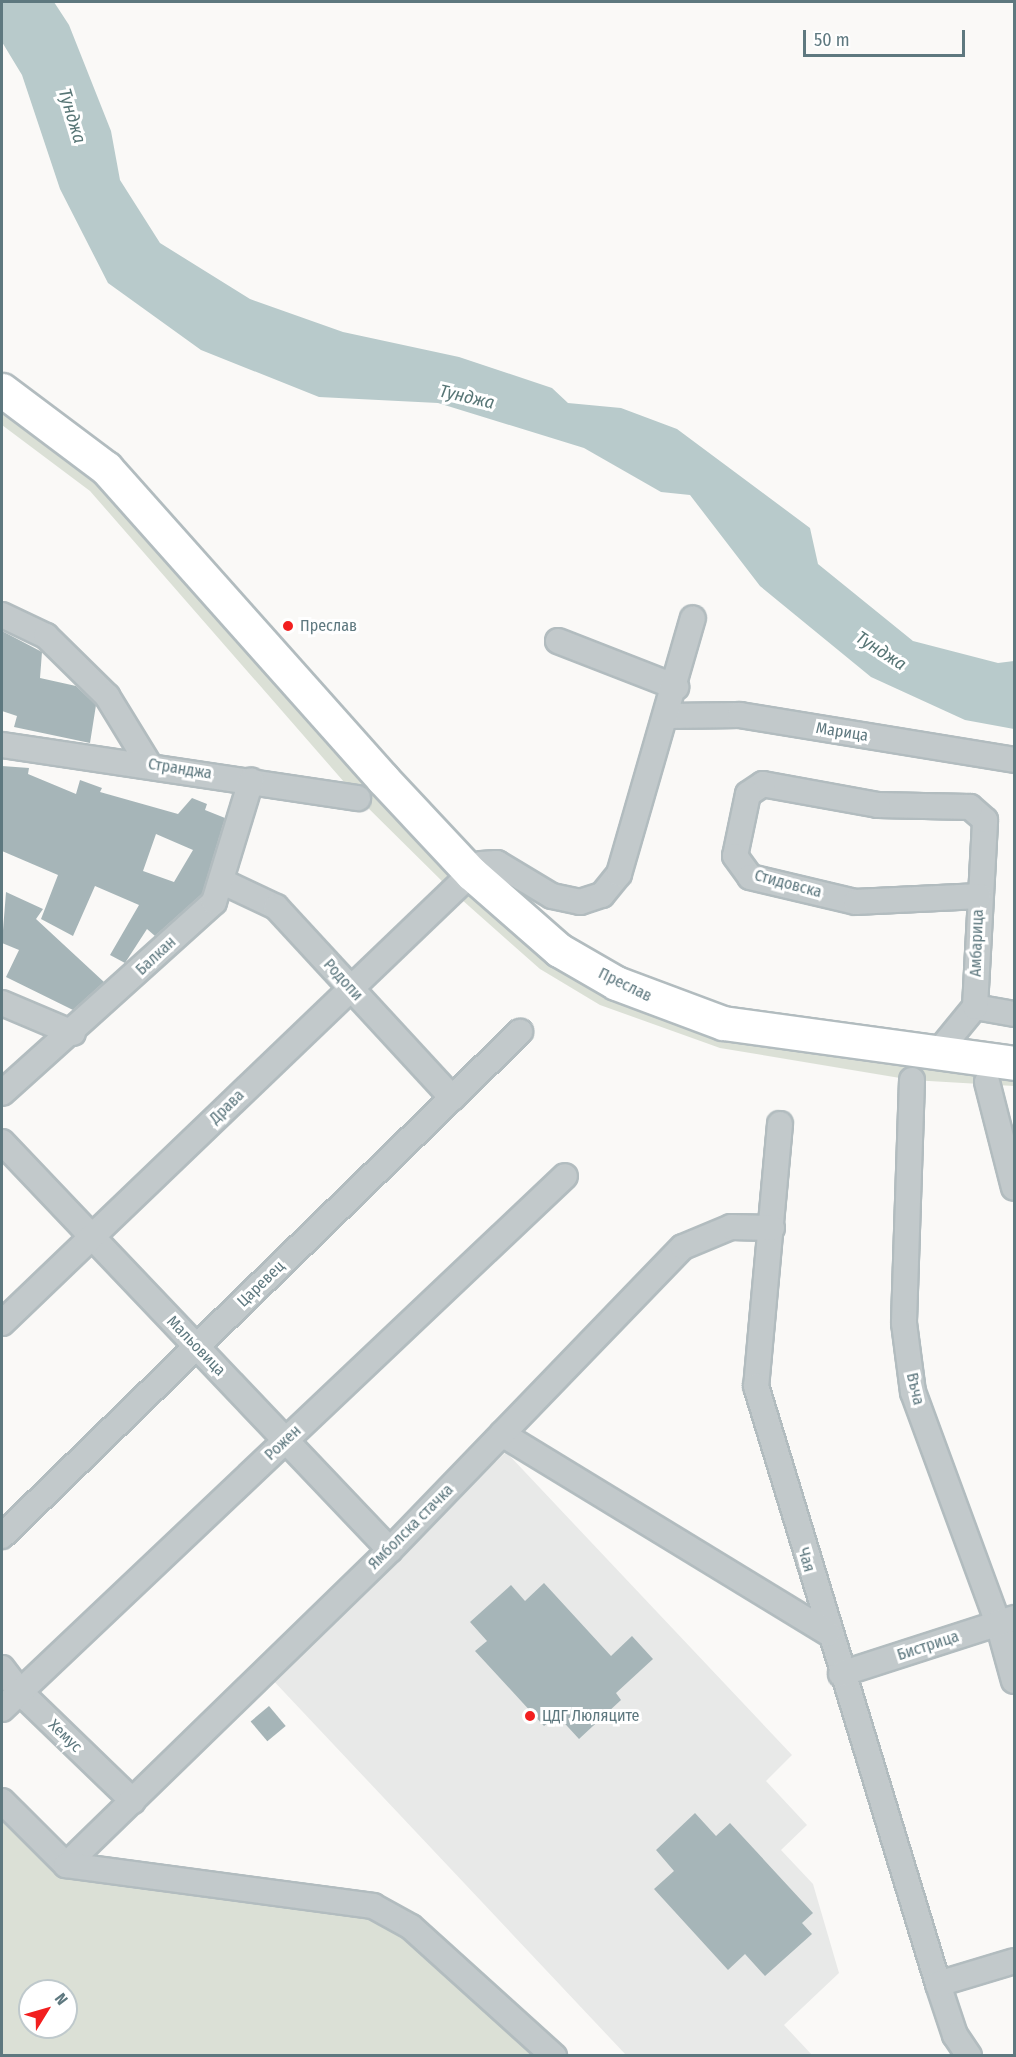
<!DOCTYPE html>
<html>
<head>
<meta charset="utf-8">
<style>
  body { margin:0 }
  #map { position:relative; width:1016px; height:2057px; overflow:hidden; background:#faf9f7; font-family:"Fira Sans Condensed",sans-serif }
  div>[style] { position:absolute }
  .built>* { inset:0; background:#e8e9e8 }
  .green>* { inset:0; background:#dbe0d6 }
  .water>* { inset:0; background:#b8cacb }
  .building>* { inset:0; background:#a6b5b8; transform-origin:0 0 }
  .roads { filter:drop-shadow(2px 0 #b2bcbf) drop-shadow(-2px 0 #b2bcbf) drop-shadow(0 2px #b2bcbf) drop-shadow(0 -2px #b2bcbf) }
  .street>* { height:24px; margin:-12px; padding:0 12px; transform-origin:12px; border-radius:12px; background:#c2c9cb }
  .secondary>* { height:33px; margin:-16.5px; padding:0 16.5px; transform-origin:16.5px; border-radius:16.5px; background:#fff }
  .dots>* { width:16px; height:16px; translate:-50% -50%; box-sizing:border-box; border:3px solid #fff; border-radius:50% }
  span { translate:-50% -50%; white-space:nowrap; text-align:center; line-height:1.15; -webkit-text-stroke:6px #fff; paint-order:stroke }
  .poi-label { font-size:16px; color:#5e787f }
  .left { translate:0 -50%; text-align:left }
  .street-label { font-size:16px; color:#5e787f }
  .water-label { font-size:18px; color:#587676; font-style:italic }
  .frame { position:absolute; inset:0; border:3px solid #5e787f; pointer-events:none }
  .north { position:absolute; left:18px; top:1979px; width:60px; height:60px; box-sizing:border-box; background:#fff; border:2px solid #bfc9cc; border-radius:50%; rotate:53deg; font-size:16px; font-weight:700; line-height:24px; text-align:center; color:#5e787f }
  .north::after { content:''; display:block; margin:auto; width:21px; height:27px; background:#f21f1f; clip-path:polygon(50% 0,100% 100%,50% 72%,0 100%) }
  .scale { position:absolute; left:803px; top:30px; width:162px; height:27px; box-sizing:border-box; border:3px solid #5e787f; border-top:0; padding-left:8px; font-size:18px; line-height:21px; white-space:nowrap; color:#5e787f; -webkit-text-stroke:4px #fff; paint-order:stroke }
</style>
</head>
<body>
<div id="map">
  <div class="built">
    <i style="clip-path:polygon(506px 1452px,792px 1755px,766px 1781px,807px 1825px,781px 1850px,813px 1884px,839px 1973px,784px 2025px,812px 2055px,626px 2055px,269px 1676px)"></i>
  </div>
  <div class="green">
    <i style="clip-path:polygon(2px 390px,39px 414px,471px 873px,667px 1005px,1014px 1063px,1014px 1086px,912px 1080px,720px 1048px,600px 1005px,540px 969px,452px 891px,358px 798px,90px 491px,2px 425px)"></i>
    <i style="clip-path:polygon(evenodd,2px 1801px,66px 1865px,373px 1906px,554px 2055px,2px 2055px,2px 1801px,30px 1991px,66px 1991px,66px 2027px,30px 2027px,30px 1991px)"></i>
  </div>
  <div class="water">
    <i style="clip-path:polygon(2px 2px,54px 2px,69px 25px,111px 131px,120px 180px,160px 243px,250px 299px,343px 332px,459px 357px,552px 388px,568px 403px,621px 408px,677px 429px,810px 528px,818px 564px,913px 641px,998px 663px,1014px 661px,1014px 729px,965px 720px,871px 677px,760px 586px,690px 495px,661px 492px,584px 448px,438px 403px,319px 397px,201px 350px,108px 283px,60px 189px,22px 75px,2px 42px)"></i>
  </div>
  <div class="building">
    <i style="clip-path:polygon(2px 631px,42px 652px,40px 678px,76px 686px,96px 705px,90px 743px,14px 727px,17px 716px,2px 711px)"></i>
    <i style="clip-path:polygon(evenodd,2px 766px,29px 768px,28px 774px,76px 794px,80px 780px,102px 788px,100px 792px,178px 814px,192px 798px,207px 804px,205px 810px,225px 818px,202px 894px,155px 936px,147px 929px,125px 963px,110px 955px,139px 905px,95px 886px,73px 936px,41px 919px,58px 875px,2px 851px,2px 766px,156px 834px,193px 850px,174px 882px,143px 871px,156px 834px)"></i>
    <i style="clip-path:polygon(6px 892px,43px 909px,36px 919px,104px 982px,73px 1010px,6px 977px,19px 950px,2px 943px)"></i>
    <i style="clip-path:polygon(544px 1583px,611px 1656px,632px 1636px,653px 1659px,616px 1693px,621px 1700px,579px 1739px,557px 1715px,544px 1726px,475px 1651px,487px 1641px,470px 1622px,511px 1585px,525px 1601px)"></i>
    <i style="left:269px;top:1706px;width:26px;height:24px;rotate:50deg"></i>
    <i style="clip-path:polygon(695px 1813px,716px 1836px,730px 1823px,813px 1913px,802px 1923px,812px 1934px,765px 1976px,745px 1954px,728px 1970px,654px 1889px,674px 1871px,656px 1850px)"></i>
  </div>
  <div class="roads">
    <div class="street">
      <i style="left:2px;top:615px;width:49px;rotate:25.5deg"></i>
      <i style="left:46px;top:636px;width:86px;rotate:44.5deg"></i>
      <i style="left:107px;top:696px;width:79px;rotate:58.5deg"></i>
      <i style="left:558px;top:641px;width:127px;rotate:21.3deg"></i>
      <i style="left:668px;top:716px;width:72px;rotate:-0.8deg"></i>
      <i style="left:740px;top:715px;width:278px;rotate:9.3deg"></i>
      <i style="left:2px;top:745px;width:360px;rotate:8.5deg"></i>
      <i style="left:221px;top:881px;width:61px;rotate:25.3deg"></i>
      <i style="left:276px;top:907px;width:260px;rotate:47.3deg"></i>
      <i style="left:2px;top:1003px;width:77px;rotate:22.9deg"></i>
      <i style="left:975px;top:1007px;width:40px;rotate:10deg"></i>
      <i style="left:938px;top:1052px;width:58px;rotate:-50.6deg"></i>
      <i style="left:975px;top:1007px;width:187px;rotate:-86.9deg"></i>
      <i style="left:985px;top:820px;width:20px;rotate:-139deg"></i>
      <i style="left:970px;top:807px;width:92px;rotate:-178.8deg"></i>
      <i style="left:878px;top:805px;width:117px;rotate:-169.7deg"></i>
      <i style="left:763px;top:784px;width:18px;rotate:146deg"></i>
      <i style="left:748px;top:794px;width:63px;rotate:101.8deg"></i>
      <i style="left:735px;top:856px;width:26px;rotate:54deg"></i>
      <i style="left:750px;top:877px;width:109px;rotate:13.3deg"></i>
      <i style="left:856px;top:902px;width:123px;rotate:-2.8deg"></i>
      <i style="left:912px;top:1080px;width:243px;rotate:91.9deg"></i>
      <i style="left:904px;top:1323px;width:70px;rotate:82.6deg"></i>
      <i style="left:913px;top:1392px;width:246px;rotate:69.8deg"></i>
      <i style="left:998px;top:1623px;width:60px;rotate:74.6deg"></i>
      <i style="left:987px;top:1082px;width:109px;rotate:75.7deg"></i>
      <i style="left:2px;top:1093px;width:285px;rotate:-42deg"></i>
      <i style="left:214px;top:902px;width:127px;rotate:-73deg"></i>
      <i style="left:780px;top:1124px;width:263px;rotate:95.2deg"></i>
      <i style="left:756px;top:1386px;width:625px;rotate:73.07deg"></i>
      <i style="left:938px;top:1984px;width:54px;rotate:71.6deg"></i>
      <i style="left:955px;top:2035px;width:25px;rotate:56deg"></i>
      <i style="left:2px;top:1142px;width:563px;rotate:46.44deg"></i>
      <i style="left:2px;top:1323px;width:663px;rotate:-43.78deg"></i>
      <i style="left:481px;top:864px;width:16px;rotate:-4deg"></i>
      <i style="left:497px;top:863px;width:64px;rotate:31deg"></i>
      <i style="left:552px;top:896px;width:29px;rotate:12deg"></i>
      <i style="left:580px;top:902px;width:23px;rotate:-18deg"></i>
      <i style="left:602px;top:895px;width:27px;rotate:-51deg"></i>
      <i style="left:619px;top:874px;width:266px;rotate:-73.9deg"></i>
      <i style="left:502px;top:1434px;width:382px;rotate:31.4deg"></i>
      <i style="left:2px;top:1536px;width:723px;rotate:-44.22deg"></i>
      <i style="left:2px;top:1668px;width:30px;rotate:53deg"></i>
      <i style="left:20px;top:1692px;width:157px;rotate:44deg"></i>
      <i style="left:841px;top:1674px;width:182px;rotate:-17.9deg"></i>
      <i style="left:2px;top:1709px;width:775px;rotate:-43.43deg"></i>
      <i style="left:2px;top:1801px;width:91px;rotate:45deg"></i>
      <i style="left:66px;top:1865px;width:452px;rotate:-44.2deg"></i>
      <i style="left:390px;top:1550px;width:421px;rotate:-46deg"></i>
      <i style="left:683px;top:1247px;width:52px;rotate:-22.6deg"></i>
      <i style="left:731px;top:1227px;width:41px;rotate:1.4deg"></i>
      <i style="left:66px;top:1865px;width:310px;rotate:7.6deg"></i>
      <i style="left:373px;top:1906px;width:43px;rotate:28.9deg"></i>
      <i style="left:411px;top:1927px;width:193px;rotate:42.1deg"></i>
      <i style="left:938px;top:1984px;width:79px;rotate:-16.8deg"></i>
    </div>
    <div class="secondary">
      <i style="left:2px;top:390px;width:130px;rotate:36.9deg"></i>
      <i style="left:106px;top:468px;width:416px;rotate:48.3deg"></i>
      <i style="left:383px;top:779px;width:129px;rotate:46.9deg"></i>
      <i style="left:471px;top:873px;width:117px;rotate:41.2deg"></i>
      <i style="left:559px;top:950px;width:66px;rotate:30.1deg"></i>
      <i style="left:616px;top:983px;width:114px;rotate:20.5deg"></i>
      <i style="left:723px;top:1023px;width:294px;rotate:7.8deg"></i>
    </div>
  </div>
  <div class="dots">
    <i style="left:288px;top:626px;background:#f21f1f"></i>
    <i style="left:530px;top:1716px;background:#f21f1f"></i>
  </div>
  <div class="poi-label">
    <span class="left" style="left:300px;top:626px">Преслав</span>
    <span class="left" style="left:542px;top:1716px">ЦДГ Люляците</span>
  </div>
  <div class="street-label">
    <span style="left:842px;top:732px;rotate:9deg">Марица</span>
    <span style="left:180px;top:769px;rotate:9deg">Странджа</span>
    <span style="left:788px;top:884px;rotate:15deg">Стидовска</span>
    <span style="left:977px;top:943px;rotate:-88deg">Амбарица</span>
    <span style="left:156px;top:956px;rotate:-43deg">Балкан</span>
    <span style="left:343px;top:980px;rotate:48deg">Родопи</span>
    <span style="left:625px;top:985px;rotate:26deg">Преслав</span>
    <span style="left:227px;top:1107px;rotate:-44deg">Драва</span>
    <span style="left:261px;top:1284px;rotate:-44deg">Царевец</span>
    <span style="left:196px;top:1346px;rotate:46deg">Мальовица</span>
    <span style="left:915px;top:1389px;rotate:77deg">Въча</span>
    <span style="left:283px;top:1443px;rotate:-43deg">Рожен</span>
    <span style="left:411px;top:1527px;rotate:-45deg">Ямболска стачка</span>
    <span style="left:806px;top:1560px;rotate:74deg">Чая</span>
    <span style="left:928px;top:1646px;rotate:-18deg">Бистрица</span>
    <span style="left:65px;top:1736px;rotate:44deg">Хемус</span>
  </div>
  <div class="water-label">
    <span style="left:72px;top:116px;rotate:73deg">Тунджа</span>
    <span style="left:467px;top:397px;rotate:13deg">Тунджа</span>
    <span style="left:881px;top:651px;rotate:33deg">Тунджа</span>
  </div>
  <div class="frame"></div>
  <div class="north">N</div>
  <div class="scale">50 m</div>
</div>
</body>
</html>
